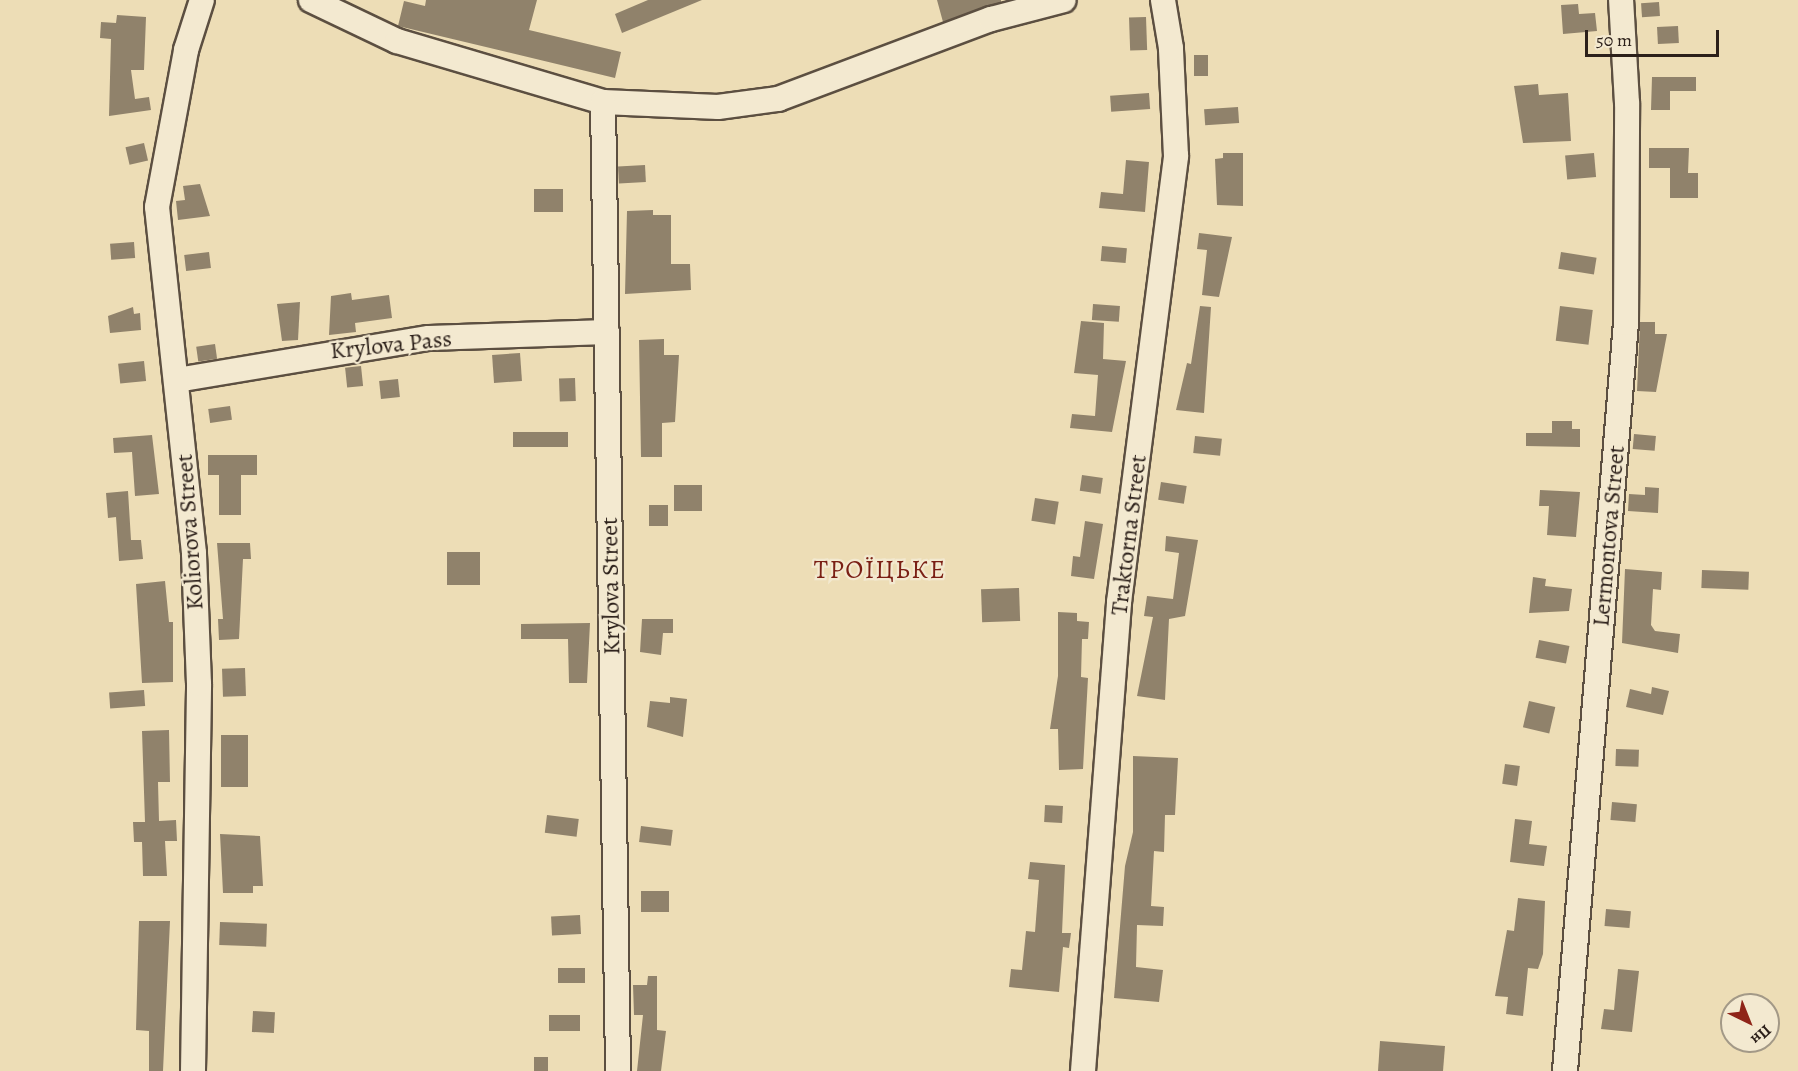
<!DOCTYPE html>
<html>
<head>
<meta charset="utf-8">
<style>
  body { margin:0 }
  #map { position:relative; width:1798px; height:1071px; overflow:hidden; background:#edddb6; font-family:Alegreya,serif }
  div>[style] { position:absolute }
  .building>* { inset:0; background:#90826b; transform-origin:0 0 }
  .roads { filter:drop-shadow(2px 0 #5c4f41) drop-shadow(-2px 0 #5c4f41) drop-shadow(0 2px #5c4f41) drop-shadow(0 -2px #5c4f41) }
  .minor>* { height:24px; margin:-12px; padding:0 12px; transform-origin:12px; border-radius:12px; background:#f3e9d0 }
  span { translate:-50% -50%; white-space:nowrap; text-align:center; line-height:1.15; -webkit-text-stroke:4.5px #f3e9d0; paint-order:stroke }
  .street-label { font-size:24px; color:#2c201a }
  .neighbourhood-label { font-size:26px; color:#7a1f14; letter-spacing:1.5px }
  .north { position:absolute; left:1720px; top:993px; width:60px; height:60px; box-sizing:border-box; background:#f3e9d0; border:2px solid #a39987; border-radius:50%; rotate:137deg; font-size:16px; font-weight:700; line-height:24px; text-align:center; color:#2c201a }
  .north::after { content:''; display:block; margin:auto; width:21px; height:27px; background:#8f2418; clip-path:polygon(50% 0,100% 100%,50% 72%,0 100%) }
  .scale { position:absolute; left:1585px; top:30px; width:134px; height:27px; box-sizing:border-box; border:3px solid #2c201a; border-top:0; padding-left:8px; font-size:18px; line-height:21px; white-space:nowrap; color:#2c201a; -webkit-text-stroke:4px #f3e9d0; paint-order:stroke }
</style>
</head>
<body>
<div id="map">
  <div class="building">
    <i style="clip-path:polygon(426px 0,537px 0,529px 30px,621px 52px,615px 78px,398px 26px,404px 1px,425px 6px)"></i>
    <i style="clip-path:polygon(648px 0,702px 0,622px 33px,615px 14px)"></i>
    <i style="clip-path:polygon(937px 0,1001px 0,1001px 2px,943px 22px)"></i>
    <i style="left:1659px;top:2px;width:14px;height:18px;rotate:86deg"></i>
    <i style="clip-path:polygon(1578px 4px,1579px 14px,1595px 13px,1597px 31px,1563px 34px,1561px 5px)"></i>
    <i style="clip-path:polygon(117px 15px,146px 17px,144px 70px,131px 70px,135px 99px,149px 97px,151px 110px,109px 116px,111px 39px,100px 38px,101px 22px,116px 23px)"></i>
    <i style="left:1146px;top:17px;width:33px;height:17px;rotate:88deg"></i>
    <i style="left:1678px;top:26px;width:17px;height:21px;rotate:87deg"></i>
    <i style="left:1194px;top:55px;width:14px;height:21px"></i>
    <i style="clip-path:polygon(1652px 77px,1696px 77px,1696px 91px,1670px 91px,1670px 110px,1651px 110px)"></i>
    <i style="clip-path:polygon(1538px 84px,1539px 95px,1568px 93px,1571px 141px,1523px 143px,1514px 86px)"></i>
    <i style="left:1149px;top:93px;width:16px;height:39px;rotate:86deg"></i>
    <i style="left:1238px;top:107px;width:16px;height:34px;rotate:86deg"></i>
    <i style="left:144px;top:143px;width:18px;height:19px;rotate:77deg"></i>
    <i style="clip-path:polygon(1649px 148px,1689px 148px,1688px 173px,1698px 173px,1698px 198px,1670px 198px,1670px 168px,1649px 168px)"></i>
    <i style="clip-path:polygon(1223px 153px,1243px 153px,1243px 206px,1217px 205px,1215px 159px,1223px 158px)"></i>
    <i style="left:1594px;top:153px;width:24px;height:29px;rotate:85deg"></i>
    <i style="clip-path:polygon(1126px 160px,1149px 162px,1145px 212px,1099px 208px,1101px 192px,1123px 194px)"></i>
    <i style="left:645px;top:165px;width:17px;height:27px;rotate:87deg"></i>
    <i style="clip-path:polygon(200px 184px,210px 216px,178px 220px,176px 201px,185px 200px,183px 186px)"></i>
    <i style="left:534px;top:189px;width:29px;height:23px"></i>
    <i style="clip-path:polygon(653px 210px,653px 215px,671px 215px,671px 264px,690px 264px,691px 290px,625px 294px,627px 211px)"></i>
    <i style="clip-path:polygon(1199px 233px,1232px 237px,1219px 297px,1202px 295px,1207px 250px,1197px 249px)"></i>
    <i style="left:134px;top:242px;width:16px;height:24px;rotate:86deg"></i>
    <i style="left:1102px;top:246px;width:25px;height:15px;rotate:5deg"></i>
    <i style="left:209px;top:252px;width:16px;height:25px;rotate:83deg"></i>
    <i style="left:1561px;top:252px;width:36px;height:17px;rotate:9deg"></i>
    <i style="clip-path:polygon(351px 293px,352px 300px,389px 295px,392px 318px,355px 323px,356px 332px,329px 335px,331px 296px)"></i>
    <i style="clip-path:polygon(300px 302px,298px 340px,282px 341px,277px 304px)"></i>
    <i style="left:1093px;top:304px;width:27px;height:16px;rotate:4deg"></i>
    <i style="clip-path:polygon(1200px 306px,1211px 307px,1204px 413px,1176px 410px,1187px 363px,1191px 364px)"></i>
    <i style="left:1560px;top:306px;width:33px;height:35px;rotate:7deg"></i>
    <i style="clip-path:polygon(133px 307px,134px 314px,140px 313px,141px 330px,110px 333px,108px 316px)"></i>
    <i style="clip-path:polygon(1081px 321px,1104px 323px,1103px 359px,1126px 361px,1112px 432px,1070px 428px,1072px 414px,1095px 416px,1098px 375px,1074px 373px)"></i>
    <i style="clip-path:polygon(1640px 322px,1655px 322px,1655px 334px,1667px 334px,1656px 392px,1637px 391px)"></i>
    <i style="clip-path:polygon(664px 339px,664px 355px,679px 355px,675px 422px,662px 423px,662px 457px,641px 457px,639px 340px)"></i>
    <i style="left:215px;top:344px;width:15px;height:19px;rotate:82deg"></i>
    <i style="left:520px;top:353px;width:28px;height:28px;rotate:86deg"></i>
    <i style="left:144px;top:361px;width:20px;height:26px;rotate:84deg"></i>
    <i style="left:361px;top:366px;width:20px;height:16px;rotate:84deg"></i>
    <i style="left:575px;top:378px;width:23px;height:16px;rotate:88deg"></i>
    <i style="left:398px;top:379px;width:18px;height:19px;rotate:84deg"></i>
    <i style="left:230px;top:406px;width:14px;height:22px;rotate:82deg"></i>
    <i style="clip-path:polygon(1552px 421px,1572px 421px,1572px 429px,1580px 429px,1580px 447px,1526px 446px,1526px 433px,1552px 433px)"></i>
    <i style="left:568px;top:432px;width:15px;height:55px;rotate:90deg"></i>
    <i style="left:1634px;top:434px;width:22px;height:15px;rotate:5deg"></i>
    <i style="clip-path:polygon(152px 435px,159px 494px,135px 496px,132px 452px,114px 453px,113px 438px)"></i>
    <i style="left:1195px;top:436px;width:27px;height:17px;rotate:6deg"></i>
    <i style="clip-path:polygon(208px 455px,257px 455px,257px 475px,241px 475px,241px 515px,219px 515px,219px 475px,208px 475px)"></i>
    <i style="left:1082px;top:475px;width:21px;height:16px;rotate:8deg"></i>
    <i style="left:1161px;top:482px;width:26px;height:18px;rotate:9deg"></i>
    <i style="left:674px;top:485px;width:28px;height:26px"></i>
    <i style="clip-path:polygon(1645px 487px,1659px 488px,1658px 513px,1628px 511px,1629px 494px,1645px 495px)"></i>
    <i style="clip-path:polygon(1540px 490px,1580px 492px,1576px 537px,1547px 535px,1549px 506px,1539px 506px)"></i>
    <i style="clip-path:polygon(128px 491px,131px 540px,141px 540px,143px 559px,119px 561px,116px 517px,108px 518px,106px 493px)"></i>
    <i style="left:1035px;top:498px;width:24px;height:23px;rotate:9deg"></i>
    <i style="left:649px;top:505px;width:19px;height:21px"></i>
    <i style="clip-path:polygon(1085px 521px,1103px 524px,1094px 579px,1071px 576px,1073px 556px,1080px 557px)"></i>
    <i style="clip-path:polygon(1166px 536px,1198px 540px,1185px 616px,1169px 619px,1165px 700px,1137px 696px,1153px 617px,1144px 616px,1147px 596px,1173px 599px,1179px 553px,1165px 551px)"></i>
    <i style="clip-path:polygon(217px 543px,250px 543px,251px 559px,243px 559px,239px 639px,219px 640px,218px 619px,223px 619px)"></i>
    <i style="left:480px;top:552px;width:33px;height:33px;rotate:90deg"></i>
    <i style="clip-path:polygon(1625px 569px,1662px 572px,1661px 590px,1653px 589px,1651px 625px,1655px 631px,1680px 634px,1678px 653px,1622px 643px)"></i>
    <i style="left:1702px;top:570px;width:47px;height:18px;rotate:2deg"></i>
    <i style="clip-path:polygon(1533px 577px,1546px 579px,1545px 586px,1572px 589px,1569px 611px,1529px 613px)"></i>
    <i style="clip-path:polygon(165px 581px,169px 622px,173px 622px,173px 682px,142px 683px,136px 584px)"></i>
    <i style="left:1019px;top:588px;width:33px;height:38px;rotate:88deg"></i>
    <i style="clip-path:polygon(1058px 612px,1077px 613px,1077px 621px,1089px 622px,1088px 639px,1082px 639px,1081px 677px,1088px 678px,1083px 769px,1059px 770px,1058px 729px,1050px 729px,1058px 676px)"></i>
    <i style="clip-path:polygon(642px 619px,673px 619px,673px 633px,663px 633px,661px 655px,640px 652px)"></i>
    <i style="clip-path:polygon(590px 623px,587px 683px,569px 683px,568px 639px,521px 639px,521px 624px)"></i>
    <i style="left:1539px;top:640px;width:31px;height:18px;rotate:11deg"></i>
    <i style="left:245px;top:668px;width:28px;height:23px;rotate:88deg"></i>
    <i style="clip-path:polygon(1652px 687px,1669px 691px,1663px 715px,1626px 707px,1630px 689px,1651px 694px)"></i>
    <i style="left:144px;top:690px;width:16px;height:35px;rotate:86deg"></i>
    <i style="clip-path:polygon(670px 697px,687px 699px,683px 737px,647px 727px,650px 701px,670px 703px)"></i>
    <i style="left:1529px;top:701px;width:27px;height:27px;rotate:13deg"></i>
    <i style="clip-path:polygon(169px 730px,170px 782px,158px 782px,159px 821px,176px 820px,177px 841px,165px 841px,167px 876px,143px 876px,142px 842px,134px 842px,133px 822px,145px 822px,142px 731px)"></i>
    <i style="left:248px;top:735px;width:52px;height:27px;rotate:90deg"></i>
    <i style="left:1616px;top:749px;width:23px;height:17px;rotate:2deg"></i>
    <i style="clip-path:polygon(1133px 756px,1178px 758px,1175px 815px,1165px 815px,1164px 852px,1154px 851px,1151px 906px,1164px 907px,1163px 926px,1137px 925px,1136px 967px,1163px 970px,1159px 1002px,1114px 998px,1125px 866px,1133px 832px)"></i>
    <i style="left:1505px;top:764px;width:15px;height:20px;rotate:8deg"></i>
    <i style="left:1612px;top:802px;width:25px;height:18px;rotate:5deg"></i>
    <i style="left:1045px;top:805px;width:18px;height:17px;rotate:3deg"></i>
    <i style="left:547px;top:815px;width:32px;height:18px;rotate:7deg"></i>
    <i style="clip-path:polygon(1515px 819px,1532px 821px,1529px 844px,1547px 846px,1544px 866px,1510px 862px)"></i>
    <i style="left:641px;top:826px;width:32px;height:16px;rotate:7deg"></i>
    <i style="clip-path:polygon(220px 834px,260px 836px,263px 886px,253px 886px,253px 893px,223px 893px)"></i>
    <i style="clip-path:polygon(1030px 862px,1065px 865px,1062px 933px,1071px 933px,1069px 948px,1063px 947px,1059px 992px,1009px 987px,1011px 969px,1022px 970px,1026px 931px,1035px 932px,1039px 880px,1028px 879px)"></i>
    <i style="left:669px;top:891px;width:21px;height:28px;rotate:90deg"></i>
    <i style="clip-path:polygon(1518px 898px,1545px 901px,1543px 954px,1538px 969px,1528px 968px,1523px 1016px,1506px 1014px,1508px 997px,1495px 996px,1507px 930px,1514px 931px)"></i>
    <i style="left:1606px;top:909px;width:25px;height:17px;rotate:5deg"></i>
    <i style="left:580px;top:915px;width:19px;height:29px;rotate:87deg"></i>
    <i style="clip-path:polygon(139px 921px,170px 921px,163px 1071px,149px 1071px,149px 1031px,136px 1030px)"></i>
    <i style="left:220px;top:922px;width:47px;height:23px;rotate:2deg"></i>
    <i style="left:585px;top:968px;width:15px;height:27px;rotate:90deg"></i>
    <i style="clip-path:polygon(1618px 969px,1639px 971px,1632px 1032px,1601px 1029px,1604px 1009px,1614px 1010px)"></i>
    <i style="clip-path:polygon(648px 976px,657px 976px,657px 1030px,666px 1031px,661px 1071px,637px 1071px,643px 1015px,634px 1015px,633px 985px,647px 985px)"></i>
    <i style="left:253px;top:1011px;width:22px;height:21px;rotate:3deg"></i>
    <i style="left:549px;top:1015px;width:31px;height:16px"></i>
    <i style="clip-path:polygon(1380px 1041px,1445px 1046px,1443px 1071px,1378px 1071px)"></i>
    <i style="left:534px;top:1057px;width:14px;height:14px"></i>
  </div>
  <div class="roads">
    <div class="minor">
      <i style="left:311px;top:0;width:95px;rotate:25.5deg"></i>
      <i style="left:397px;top:41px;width:215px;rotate:16.5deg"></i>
      <i style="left:603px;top:102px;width:115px;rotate:2.5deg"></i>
      <i style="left:718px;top:107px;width:61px;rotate:-7.6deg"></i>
      <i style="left:778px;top:99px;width:228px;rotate:-20.6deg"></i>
      <i style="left:991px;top:19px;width:75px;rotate:-14.6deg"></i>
      <i style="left:603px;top:102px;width:969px;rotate:89.11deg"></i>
      <i style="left:177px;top:380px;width:255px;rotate:-9.5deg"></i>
      <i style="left:429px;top:338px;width:178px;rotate:-1.9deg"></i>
      <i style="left:193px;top:1071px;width:387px;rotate:-89.1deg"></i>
      <i style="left:199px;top:684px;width:131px;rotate:-92.2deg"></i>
      <i style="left:194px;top:553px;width:348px;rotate:-96.1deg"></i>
      <i style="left:157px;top:207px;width:160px;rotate:-79.5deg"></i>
      <i style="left:186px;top:50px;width:52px;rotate:-72.3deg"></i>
      <i style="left:1083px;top:1071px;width:470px;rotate:-85.6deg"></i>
      <i style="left:1119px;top:602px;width:450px;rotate:-82.7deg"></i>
      <i style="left:1176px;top:156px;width:108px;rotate:-92.7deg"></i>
      <i style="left:1171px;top:48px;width:49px;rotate:-99.5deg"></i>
      <i style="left:1565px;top:1071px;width:750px;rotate:-85.34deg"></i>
      <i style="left:1626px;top:323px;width:220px;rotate:-89.7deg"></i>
      <i style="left:1627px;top:103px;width:103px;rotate:-93.3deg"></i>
    </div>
  </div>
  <div class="street-label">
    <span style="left:391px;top:345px;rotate:-6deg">Krylova Pass</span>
    <span style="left:190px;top:532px;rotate:-94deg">Koliorova Street</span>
    <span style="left:1129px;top:535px;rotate:-83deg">Traktorna Street</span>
    <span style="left:1609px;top:536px;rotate:-85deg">Lermontova Street</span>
    <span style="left:611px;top:586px;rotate:-91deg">Krylova Street</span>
  </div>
  <div class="neighbourhood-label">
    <span style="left:880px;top:570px">ТРОЇЦЬКЕ</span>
  </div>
  <div class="north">Пн</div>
  <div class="scale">50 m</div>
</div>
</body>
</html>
